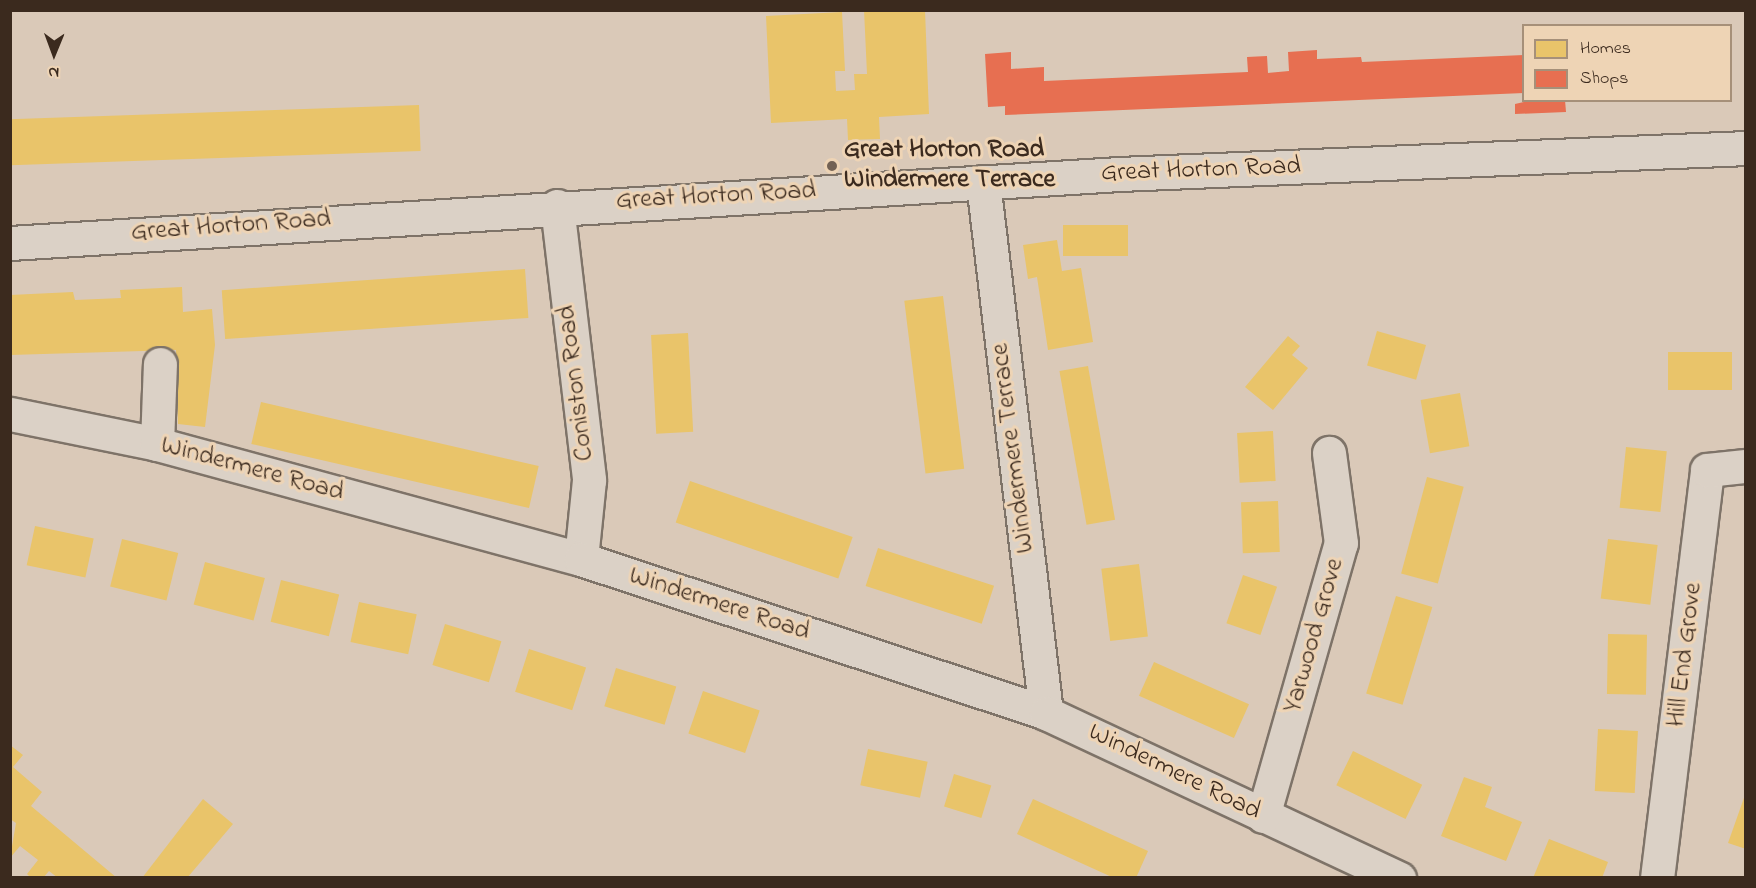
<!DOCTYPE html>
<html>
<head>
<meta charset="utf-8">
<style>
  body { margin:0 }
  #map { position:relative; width:1756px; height:888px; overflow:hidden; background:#dac9b8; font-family:"Indie Flower",sans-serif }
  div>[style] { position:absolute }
  .homes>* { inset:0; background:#e9c46a; transform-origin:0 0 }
  .shops>* { inset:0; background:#e76f51 }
  .roads { filter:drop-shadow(2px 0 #7e7368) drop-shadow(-2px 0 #7e7368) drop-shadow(0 2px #7e7368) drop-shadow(0 -2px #7e7368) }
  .minor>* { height:33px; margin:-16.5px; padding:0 16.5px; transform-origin:16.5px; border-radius:16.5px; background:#dbd1c6 }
  .primary>* { height:33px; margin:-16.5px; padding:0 16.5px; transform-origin:16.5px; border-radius:16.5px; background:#dbd1c6 }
  .dots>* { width:16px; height:16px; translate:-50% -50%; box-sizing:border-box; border:3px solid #eed4b5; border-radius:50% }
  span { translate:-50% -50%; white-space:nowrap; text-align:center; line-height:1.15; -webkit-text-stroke:6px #eed4b5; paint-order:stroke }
  .poi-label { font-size:26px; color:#3b2a1e; font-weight:700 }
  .left { translate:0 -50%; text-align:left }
  .street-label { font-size:26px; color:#3b2a1e }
  .frame { position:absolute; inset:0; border:12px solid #3b2a1e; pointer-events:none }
  .legend { position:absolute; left:1522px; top:24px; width:210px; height:78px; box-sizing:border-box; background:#eed4b5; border:2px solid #a69079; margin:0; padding:8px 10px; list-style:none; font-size:18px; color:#3b2a1e }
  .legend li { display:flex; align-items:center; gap:12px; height:30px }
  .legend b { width:30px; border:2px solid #a69079 }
  .north { position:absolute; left:24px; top:24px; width:60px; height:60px; -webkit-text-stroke:4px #eed4b5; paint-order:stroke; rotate:181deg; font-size:16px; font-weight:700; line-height:24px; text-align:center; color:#3b2a1e }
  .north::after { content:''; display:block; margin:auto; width:21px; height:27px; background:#3b2a1e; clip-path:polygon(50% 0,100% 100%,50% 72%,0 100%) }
</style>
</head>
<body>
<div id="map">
  <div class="homes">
    <i style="clip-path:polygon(864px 10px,925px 10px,929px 114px,879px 117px,880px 139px,848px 140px,847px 119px,771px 123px,766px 16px,842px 12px,845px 71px,835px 71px,836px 91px,855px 90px,854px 74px,867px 74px)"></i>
    <i style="left:419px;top:105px;width:46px;height:410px;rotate:88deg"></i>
    <i style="left:1128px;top:225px;width:31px;height:65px;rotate:90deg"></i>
    <i style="clip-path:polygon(1057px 240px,1062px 271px,1081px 268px,1093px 342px,1048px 350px,1037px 277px,1028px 279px,1023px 245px)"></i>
    <i style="left:525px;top:269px;width:49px;height:304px;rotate:86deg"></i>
    <i style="clip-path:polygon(182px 287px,183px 312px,212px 309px,215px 345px,205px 427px,178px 424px,176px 350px,10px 355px,10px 295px,73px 292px,75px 300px,121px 298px,120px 290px)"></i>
    <i style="left:943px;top:296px;width:174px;height:39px;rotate:83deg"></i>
    <i style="left:1377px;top:331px;width:51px;height:36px;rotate:16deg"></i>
    <i style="left:688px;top:333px;width:99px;height:37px;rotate:87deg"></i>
    <i style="clip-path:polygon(1288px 336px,1300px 346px,1292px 355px,1308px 368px,1273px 410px,1245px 387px)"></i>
    <i style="left:1732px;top:352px;width:38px;height:64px;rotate:90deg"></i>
    <i style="left:1088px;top:366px;width:156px;height:29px;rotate:80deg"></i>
    <i style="left:1460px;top:393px;width:54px;height:40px;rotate:80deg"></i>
    <i style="left:261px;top:402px;width:285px;height:43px;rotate:13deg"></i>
    <i style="left:1273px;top:431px;width:50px;height:36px;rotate:87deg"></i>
    <i style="left:1626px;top:447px;width:41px;height:61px;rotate:6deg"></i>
    <i style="left:1427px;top:477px;width:38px;height:100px;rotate:15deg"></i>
    <i style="left:690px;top:481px;width:172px;height:44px;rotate:19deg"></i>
    <i style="left:1278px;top:501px;width:51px;height:37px;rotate:88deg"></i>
    <i style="left:35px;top:526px;width:60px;height:40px;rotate:12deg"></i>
    <i style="left:122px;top:539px;width:58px;height:49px;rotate:14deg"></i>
    <i style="left:1608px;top:539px;width:50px;height:60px;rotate:7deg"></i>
    <i style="left:878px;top:548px;width:122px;height:40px;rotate:18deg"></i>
    <i style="left:205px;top:562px;width:62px;height:44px;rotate:15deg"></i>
    <i style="left:1139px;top:564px;width:73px;height:38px;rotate:83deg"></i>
    <i style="left:1243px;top:575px;width:36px;height:51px;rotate:19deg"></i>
    <i style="left:281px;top:580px;width:60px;height:43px;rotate:14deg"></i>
    <i style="left:1396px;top:596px;width:38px;height:102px;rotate:17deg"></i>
    <i style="left:359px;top:602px;width:59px;height:41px;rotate:12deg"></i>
    <i style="left:445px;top:624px;width:59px;height:43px;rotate:17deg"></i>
    <i style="left:1608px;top:634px;width:39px;height:60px;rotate:1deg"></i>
    <i style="left:529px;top:649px;width:60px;height:45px;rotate:18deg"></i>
    <i style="left:1154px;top:662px;width:104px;height:37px;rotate:24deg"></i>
    <i style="left:616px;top:668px;width:63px;height:40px;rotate:17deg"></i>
    <i style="left:703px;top:691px;width:60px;height:45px;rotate:19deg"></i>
    <i style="left:1598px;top:729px;width:40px;height:62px;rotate:3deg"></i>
    <i style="clip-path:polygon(10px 745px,23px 755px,13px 767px,42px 792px,31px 806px,117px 878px,58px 878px,49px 871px,43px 878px,31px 878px,27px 874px,38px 860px,20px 846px,10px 858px,16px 823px,10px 819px)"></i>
    <i style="left:868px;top:749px;width:61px;height:37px;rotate:12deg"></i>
    <i style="left:1353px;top:751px;width:77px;height:38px;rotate:26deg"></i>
    <i style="left:954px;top:774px;width:39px;height:34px;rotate:17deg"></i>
    <i style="clip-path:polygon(1464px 777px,1492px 787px,1485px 807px,1522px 822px,1506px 861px,1441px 836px)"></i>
    <i style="clip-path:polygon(1745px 795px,1746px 795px,1746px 849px,1728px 843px)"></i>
    <i style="clip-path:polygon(203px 799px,233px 824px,187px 878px,142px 878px)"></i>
    <i style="clip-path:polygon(1033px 799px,1148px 851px,1136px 878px,1114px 878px,1017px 834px)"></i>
    <i style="clip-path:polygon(1549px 839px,1608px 862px,1602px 878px,1533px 878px)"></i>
  </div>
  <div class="shops">
    <i style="clip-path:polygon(1317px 50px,1317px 59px,1361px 57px,1362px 62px,1524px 55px,1524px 93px,1005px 115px,1005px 106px,988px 107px,985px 54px,1011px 52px,1011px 69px,1044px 67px,1044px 81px,1248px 72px,1247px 57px,1267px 56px,1268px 73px,1289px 71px,1288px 52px)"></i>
    <i style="clip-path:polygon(1532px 100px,1565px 100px,1566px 112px,1515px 114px,1515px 104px)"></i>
  </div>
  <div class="roads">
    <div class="minor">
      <i style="left:983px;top:182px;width:535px;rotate:83.23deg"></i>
      <i style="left:557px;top:206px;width:276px;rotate:83.3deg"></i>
      <i style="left:589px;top:480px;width:79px;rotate:95.8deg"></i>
      <i style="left:10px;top:414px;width:150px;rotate:11.5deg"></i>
      <i style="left:157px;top:444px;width:439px;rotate:15.2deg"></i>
      <i style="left:581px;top:559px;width:490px;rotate:18.3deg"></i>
      <i style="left:1046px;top:713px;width:390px;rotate:25.1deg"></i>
      <i style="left:157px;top:444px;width:80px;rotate:-87.9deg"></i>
      <i style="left:1263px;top:816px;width:284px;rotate:-74.1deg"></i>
      <i style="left:1341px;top:543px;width:91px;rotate:-97.6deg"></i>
      <i style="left:1657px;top:878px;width:411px;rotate:-83deg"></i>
      <i style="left:1707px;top:470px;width:39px;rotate:-6deg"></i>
    </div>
    <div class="primary">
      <i style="left:10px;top:243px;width:1111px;rotate:-3.56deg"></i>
      <i style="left:1119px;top:174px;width:628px;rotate:-2.37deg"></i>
    </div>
  </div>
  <div class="dots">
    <i style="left:832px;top:166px;background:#736254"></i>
  </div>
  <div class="poi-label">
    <span class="left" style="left:844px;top:166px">Great Horton Road<br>Windermere Terrace</span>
  </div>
  <div class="street-label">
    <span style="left:1201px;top:171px;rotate:-2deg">Great Horton Road</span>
    <span style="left:716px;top:197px;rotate:-3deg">Great Horton Road</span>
    <span style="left:231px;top:227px;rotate:-4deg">Great Horton Road</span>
    <span style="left:577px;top:383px;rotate:-97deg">Coniston Road</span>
    <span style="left:1014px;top:448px;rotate:-97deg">Windermere Terrace</span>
    <span style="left:252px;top:470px;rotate:15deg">Windermere Road</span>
    <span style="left:719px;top:605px;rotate:18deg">Windermere Road</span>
    <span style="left:1315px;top:636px;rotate:-74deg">Yarwood Grove</span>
    <span style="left:1686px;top:655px;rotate:-83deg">Hill End Grove</span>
    <span style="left:1174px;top:773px;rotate:26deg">Windermere Road</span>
  </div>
  <div class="frame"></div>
  <ul class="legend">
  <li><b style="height:16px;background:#e9c46a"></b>Homes</li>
  <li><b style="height:16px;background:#e76f51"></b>Shops</li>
  </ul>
  <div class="north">N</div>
</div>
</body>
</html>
